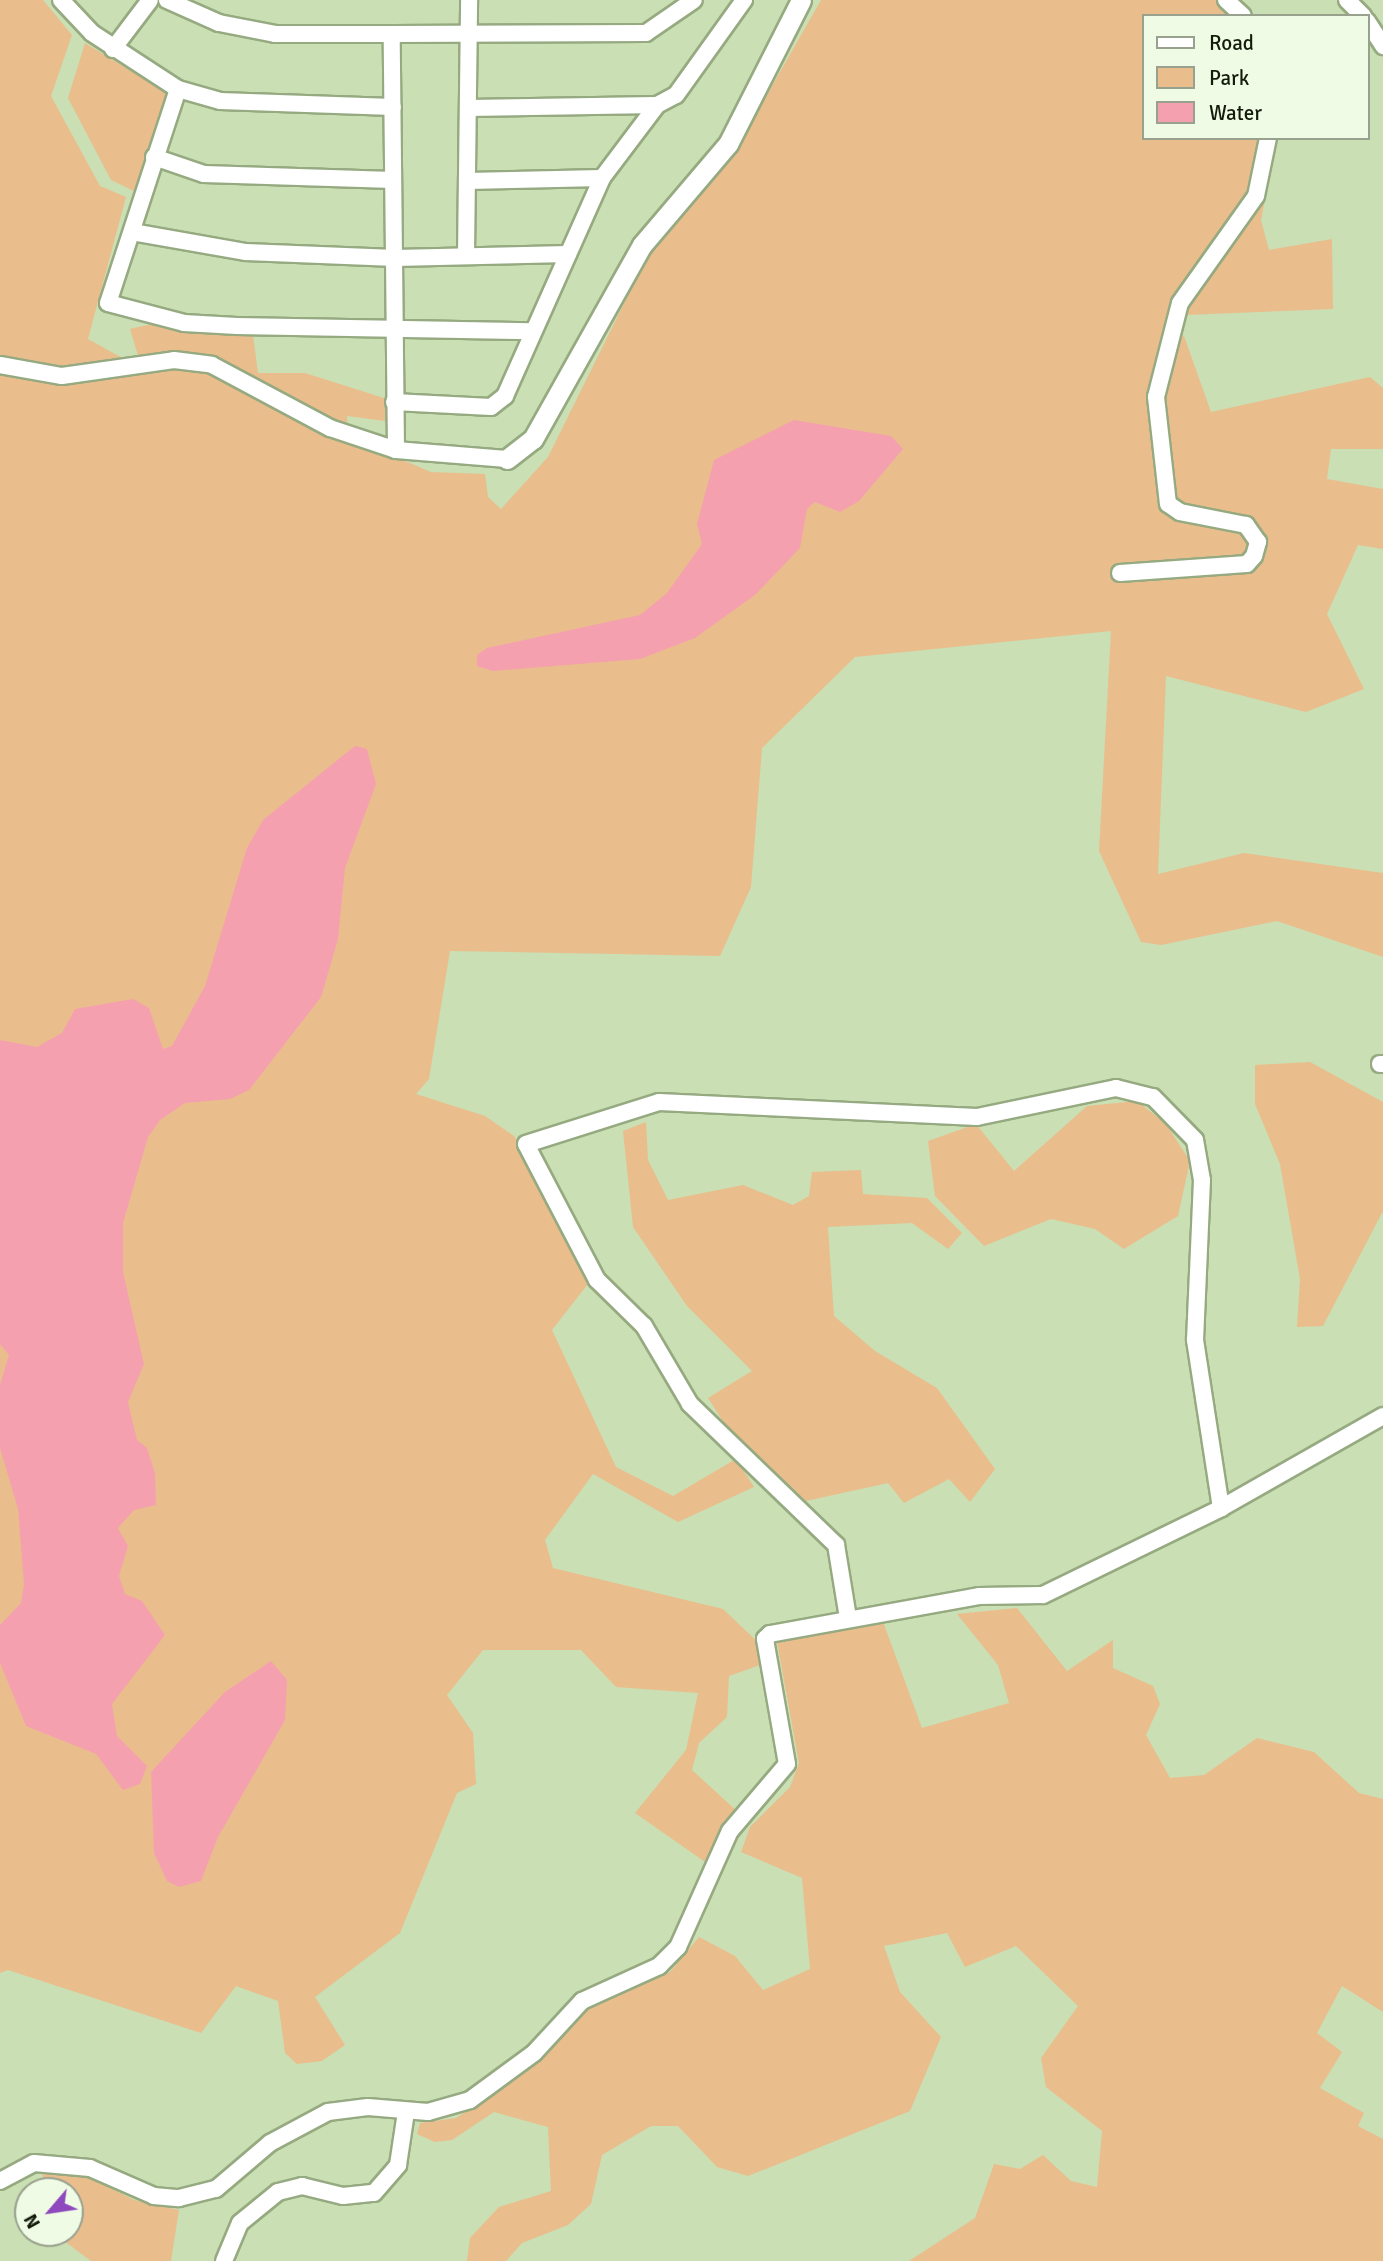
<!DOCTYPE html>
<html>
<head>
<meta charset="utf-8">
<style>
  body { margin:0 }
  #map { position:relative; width:1383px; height:2261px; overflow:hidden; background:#cadfb3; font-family:Signika,sans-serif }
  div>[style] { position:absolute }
  .green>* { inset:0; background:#eabd8d }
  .water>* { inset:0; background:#f5a0ae }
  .roads { filter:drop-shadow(2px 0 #96aa81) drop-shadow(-2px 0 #96aa81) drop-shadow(0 2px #96aa81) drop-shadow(0 -2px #96aa81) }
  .minor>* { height:16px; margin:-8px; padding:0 8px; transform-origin:8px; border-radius:8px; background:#fff }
  .tertiary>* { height:19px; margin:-9.5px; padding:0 9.5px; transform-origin:9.5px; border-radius:9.5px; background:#fff }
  span { translate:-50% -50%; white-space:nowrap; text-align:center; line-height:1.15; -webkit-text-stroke:5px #f0fbe5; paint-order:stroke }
  .legend { position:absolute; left:1142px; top:14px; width:228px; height:126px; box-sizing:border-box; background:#f0fbe5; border:2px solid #98a18e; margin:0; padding:9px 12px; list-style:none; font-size:21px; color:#141b0b }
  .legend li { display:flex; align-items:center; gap:14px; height:35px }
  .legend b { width:35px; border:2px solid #98a18e }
  .north { position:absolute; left:14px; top:2177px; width:70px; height:70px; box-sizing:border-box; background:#f0fbe5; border:2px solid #98a18e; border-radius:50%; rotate:241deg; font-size:19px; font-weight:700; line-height:28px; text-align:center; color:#141b0b }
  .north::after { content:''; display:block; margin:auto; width:24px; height:32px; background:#8d49bd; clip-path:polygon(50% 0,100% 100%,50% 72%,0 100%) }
</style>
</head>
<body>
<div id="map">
  <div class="green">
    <i style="clip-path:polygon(0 0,43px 0,72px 35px,51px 96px,100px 186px,126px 197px,88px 339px,142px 369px,130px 329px,160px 322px,253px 335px,258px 373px,305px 373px,387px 399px,385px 421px,347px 416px,348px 437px,431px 472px,485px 474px,488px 497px,501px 509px,548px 457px,652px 247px,735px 151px,821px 0,1234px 0,1254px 16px,1143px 16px,1143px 138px,1277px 138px,1261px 220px,1269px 250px,1332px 239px,1333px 309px,1186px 315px,1176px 338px,1184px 336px,1211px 412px,1370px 377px,1383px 388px,1383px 449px,1331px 449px,1327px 479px,1383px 489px,1383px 549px,1358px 545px,1327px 614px,1364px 689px,1306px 712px,1166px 676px,1158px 874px,1244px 853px,1383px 873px,1383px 957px,1277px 921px,1161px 945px,1141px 942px,1099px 851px,1111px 631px,855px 657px,762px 748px,751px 887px,720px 956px,450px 951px,429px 1079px,416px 1094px,485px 1116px,514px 1136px,591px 1280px,552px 1330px,616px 1467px,673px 1496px,736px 1459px,754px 1487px,678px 1522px,593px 1474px,545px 1540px,553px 1568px,723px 1609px,766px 1650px,763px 1664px,729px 1676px,727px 1717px,699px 1743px,692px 1770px,740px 1814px,708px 1864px,635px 1813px,686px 1750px,698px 1693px,616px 1687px,581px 1650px,483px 1650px,447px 1695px,473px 1733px,476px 1784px,457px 1793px,400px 1933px,315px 1997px,345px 2045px,322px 2061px,297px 2064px,285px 2053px,278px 2001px,236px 1986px,201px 2033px,8px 1970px,0 1973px)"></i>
    <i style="clip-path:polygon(85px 43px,170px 95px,136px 192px,111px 180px,68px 98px)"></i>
    <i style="clip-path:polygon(1310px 1062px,1383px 1102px,1383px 1211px,1323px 1326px,1297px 1327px,1300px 1279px,1280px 1164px,1255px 1104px,1255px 1065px)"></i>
    <i style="clip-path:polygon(1137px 1101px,1166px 1124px,1190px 1161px,1178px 1216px,1124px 1249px,1095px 1229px,1051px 1219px,984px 1246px,935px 1196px,928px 1141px,976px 1124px,1014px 1171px,1087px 1106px)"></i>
    <i style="clip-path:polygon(646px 1122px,648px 1160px,668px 1200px,743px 1185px,793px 1205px,809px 1196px,812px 1172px,861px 1170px,863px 1194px,927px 1198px,962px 1233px,948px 1249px,912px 1223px,828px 1227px,834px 1316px,875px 1351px,937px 1388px,995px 1469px,970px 1502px,949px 1479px,904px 1503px,888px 1483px,806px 1501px,724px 1423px,708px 1398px,752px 1371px,687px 1306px,633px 1227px,623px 1131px)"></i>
    <i style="clip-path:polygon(1017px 1608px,1067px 1671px,1113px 1640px,1113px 1668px,1153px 1686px,1160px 1704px,1146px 1735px,1170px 1778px,1204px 1775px,1257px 1738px,1314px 1752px,1359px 1793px,1383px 1799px,1383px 2012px,1342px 1986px,1317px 2033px,1342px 2052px,1320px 2088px,1364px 2113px,1358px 2126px,1383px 2139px,1383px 2261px,909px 2261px,975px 2218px,994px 2164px,1020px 2169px,1043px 2155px,1071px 2181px,1097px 2187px,1102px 2131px,1046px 2087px,1041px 2058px,1078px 2006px,1016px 1946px,965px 1967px,947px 1933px,884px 1946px,900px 1992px,941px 2037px,910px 2111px,748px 2176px,717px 2167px,678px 2126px,651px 2126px,602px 2155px,591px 2204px,568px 2225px,522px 2243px,506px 2261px,467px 2261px,470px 2238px,499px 2207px,551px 2191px,548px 2127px,494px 2112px,452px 2140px,435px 2142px,417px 2134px,420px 2123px,456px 2118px,505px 2087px,589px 2009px,670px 1972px,699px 1937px,735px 1956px,763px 1990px,810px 1969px,802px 1878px,741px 1852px,750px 1827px,790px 1787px,799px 1763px,777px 1642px,882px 1619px,922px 1728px,1009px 1703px,998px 1665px,957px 1614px)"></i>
    <i style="clip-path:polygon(42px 2174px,86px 2176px,134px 2200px,179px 2210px,171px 2261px,91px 2261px,60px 2238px,70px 2233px,70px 2191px,46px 2191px)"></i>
  </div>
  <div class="water">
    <i style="clip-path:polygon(794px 420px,891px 436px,903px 449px,859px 501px,840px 512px,815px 502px,807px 509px,800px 548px,755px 595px,695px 638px,640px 659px,493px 671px,477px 666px,477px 655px,487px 648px,640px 615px,667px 593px,702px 544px,697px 524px,714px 460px)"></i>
    <i style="clip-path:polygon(355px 746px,367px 749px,376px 784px,345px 868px,338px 939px,321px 997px,249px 1090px,230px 1099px,185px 1103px,160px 1120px,148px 1137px,123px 1223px,123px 1272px,144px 1364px,128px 1402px,137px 1440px,147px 1448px,155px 1473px,156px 1505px,134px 1510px,118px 1528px,128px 1546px,119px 1576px,125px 1594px,142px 1601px,165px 1635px,112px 1704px,117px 1736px,147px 1766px,140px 1784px,123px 1790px,96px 1754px,26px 1726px,0 1663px,0 1625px,21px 1603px,24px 1584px,18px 1509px,0 1448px,0 1385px,9px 1355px,0 1344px,0 1040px,37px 1047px,62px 1033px,75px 1009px,133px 999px,149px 1008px,163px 1049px,172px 1046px,205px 986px,247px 848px,263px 820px)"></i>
    <i style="clip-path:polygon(271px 1661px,287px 1680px,285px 1720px,218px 1837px,201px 1881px,179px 1887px,167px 1881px,154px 1853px,151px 1772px,225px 1692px)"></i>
  </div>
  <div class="roads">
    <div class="minor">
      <i style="left:61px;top:0;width:45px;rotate:46.8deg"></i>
      <i style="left:92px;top:33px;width:103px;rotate:33.1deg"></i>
      <i style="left:178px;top:89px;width:44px;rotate:15.9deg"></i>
      <i style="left:220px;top:101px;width:173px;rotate:2deg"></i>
      <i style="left:167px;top:0;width:57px;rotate:23.9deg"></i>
      <i style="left:219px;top:23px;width:57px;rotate:11.1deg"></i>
      <i style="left:275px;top:34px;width:117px"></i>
      <i style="left:1226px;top:0;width:23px;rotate:43deg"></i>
      <i style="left:1347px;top:0;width:23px;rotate:45deg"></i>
      <i style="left:1367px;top:21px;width:30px;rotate:57deg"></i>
      <i style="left:113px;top:49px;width:61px;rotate:-52.9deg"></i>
      <i style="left:178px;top:89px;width:225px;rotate:108.1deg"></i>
      <i style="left:108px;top:303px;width:79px;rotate:14.7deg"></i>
      <i style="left:184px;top:323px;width:53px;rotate:3.2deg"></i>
      <i style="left:237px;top:326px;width:294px;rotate:1deg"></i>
      <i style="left:468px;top:108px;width:189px;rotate:-0.9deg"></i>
      <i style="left:154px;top:157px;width:53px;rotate:18.8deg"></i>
      <i style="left:204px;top:174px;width:189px;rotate:1.8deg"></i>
      <i style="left:467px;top:181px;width:135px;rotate:-1.3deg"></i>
      <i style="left:132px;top:232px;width:116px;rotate:10deg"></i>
      <i style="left:246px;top:252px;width:149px;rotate:2.3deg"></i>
      <i style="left:395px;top:258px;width:173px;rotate:-1.3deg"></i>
      <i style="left:466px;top:255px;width:255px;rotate:-89.3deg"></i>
      <i style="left:0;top:365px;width:63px;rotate:10.1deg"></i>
      <i style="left:62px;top:376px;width:113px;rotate:-8.1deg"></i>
      <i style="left:174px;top:360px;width:38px;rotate:7deg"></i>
      <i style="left:212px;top:365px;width:134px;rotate:28.1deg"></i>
      <i style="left:330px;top:428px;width:70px;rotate:18.4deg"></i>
      <i style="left:396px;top:450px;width:111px;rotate:4.6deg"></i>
      <i style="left:394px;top:402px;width:97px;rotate:3deg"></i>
      <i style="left:491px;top:407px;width:18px;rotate:-38deg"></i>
      <i style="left:505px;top:396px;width:239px;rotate:-66deg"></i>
      <i style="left:602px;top:178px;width:91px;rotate:-53deg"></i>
      <i style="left:657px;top:105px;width:21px;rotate:-28deg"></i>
      <i style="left:676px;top:95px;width:117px;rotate:-54.4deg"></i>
      <i style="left:396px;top:450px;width:416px;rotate:-90.6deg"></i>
      <i style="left:392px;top:34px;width:254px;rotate:-0.2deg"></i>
      <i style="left:646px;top:33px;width:58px;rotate:-34.5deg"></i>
      <i style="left:1120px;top:573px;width:127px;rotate:-4.1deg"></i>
      <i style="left:1247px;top:564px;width:11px;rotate:-49deg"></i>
      <i style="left:1254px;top:556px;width:15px;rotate:-74deg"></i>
      <i style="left:1258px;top:542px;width:21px;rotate:-125deg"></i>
      <i style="left:1246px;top:525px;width:67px;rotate:-168.9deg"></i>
      <i style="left:1180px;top:512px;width:14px;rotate:-146deg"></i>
      <i style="left:1168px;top:504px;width:108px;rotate:-96.4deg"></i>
      <i style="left:1156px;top:397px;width:97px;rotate:-75.7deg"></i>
      <i style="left:1180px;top:303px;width:131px;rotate:-54.6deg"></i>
      <i style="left:1256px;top:196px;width:59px;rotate:-78.3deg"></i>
      <i style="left:1380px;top:1064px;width:3px"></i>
      <i style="left:848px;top:1618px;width:74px;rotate:-99.3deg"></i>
      <i style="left:836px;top:1545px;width:203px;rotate:-136deg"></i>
      <i style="left:690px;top:1404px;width:91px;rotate:-120.5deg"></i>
      <i style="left:644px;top:1326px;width:66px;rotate:-135.6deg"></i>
      <i style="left:597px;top:1280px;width:153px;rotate:-117.6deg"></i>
      <i style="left:526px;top:1144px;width:139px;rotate:-17.5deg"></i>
      <i style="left:659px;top:1102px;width:318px;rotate:2.7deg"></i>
      <i style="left:977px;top:1117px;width:142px;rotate:-11.8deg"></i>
      <i style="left:1116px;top:1088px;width:38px;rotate:14deg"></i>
      <i style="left:1153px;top:1097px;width:60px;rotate:45.7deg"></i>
      <i style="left:1195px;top:1140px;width:41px;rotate:80.1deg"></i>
      <i style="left:1202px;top:1180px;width:160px;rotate:92.5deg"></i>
      <i style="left:1195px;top:1340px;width:170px;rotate:81.2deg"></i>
      <i style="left:0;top:2181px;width:38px;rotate:-28deg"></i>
      <i style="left:34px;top:2163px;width:56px;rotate:5.1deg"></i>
      <i style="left:90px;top:2168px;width:70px;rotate:23.6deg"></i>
      <i style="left:154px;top:2196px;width:25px;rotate:5deg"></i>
      <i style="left:179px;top:2198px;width:38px;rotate:-14deg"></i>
      <i style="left:216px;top:2189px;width:71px;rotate:-40.4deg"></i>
      <i style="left:270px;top:2143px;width:66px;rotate:-28.1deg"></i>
      <i style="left:328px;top:2112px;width:40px;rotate:-7.1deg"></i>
      <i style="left:368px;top:2107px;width:60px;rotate:4.8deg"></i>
      <i style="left:428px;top:2112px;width:44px;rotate:-15.9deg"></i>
      <i style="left:470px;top:2100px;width:79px;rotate:-36.3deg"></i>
      <i style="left:534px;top:2053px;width:71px;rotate:-47.3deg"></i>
      <i style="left:582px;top:2001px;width:85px;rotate:-24.4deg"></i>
      <i style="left:659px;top:1966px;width:27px;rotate:-45deg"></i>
      <i style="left:678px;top:1947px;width:127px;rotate:-65.9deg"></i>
      <i style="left:730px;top:1831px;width:88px;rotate:-49.6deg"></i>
      <i style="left:787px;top:1764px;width:127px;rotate:-100deg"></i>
      <i style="left:765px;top:1639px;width:7px;rotate:-45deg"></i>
      <i style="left:770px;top:1634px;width:212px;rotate:-10.3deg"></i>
      <i style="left:979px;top:1596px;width:64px;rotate:-0.9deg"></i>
      <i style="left:1043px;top:1595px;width:198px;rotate:-26deg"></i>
      <i style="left:1221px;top:1508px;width:186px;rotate:-29.6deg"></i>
      <i style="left:224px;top:2261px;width:41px;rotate:-67.2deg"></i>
      <i style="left:240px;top:2223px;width:49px;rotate:-39.2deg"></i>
      <i style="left:278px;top:2192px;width:25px;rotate:-14deg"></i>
      <i style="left:302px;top:2186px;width:42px;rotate:13.7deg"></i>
      <i style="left:343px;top:2196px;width:31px;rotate:-6deg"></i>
      <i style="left:374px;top:2193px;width:37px;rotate:-49deg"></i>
      <i style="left:398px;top:2165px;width:54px;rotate:-81.4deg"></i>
    </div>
    <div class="tertiary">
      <i style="left:507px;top:459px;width:33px;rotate:-38deg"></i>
      <i style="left:533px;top:439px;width:223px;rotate:-60.7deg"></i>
      <i style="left:642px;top:245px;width:133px;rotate:-49.6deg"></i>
      <i style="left:728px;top:144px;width:161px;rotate:-63.1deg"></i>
    </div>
  </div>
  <ul class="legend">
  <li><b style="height:9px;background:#fff"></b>Road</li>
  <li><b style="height:19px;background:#eabd8d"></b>Park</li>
  <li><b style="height:19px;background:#f5a0ae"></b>Water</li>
  </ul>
  <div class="north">N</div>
</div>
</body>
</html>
